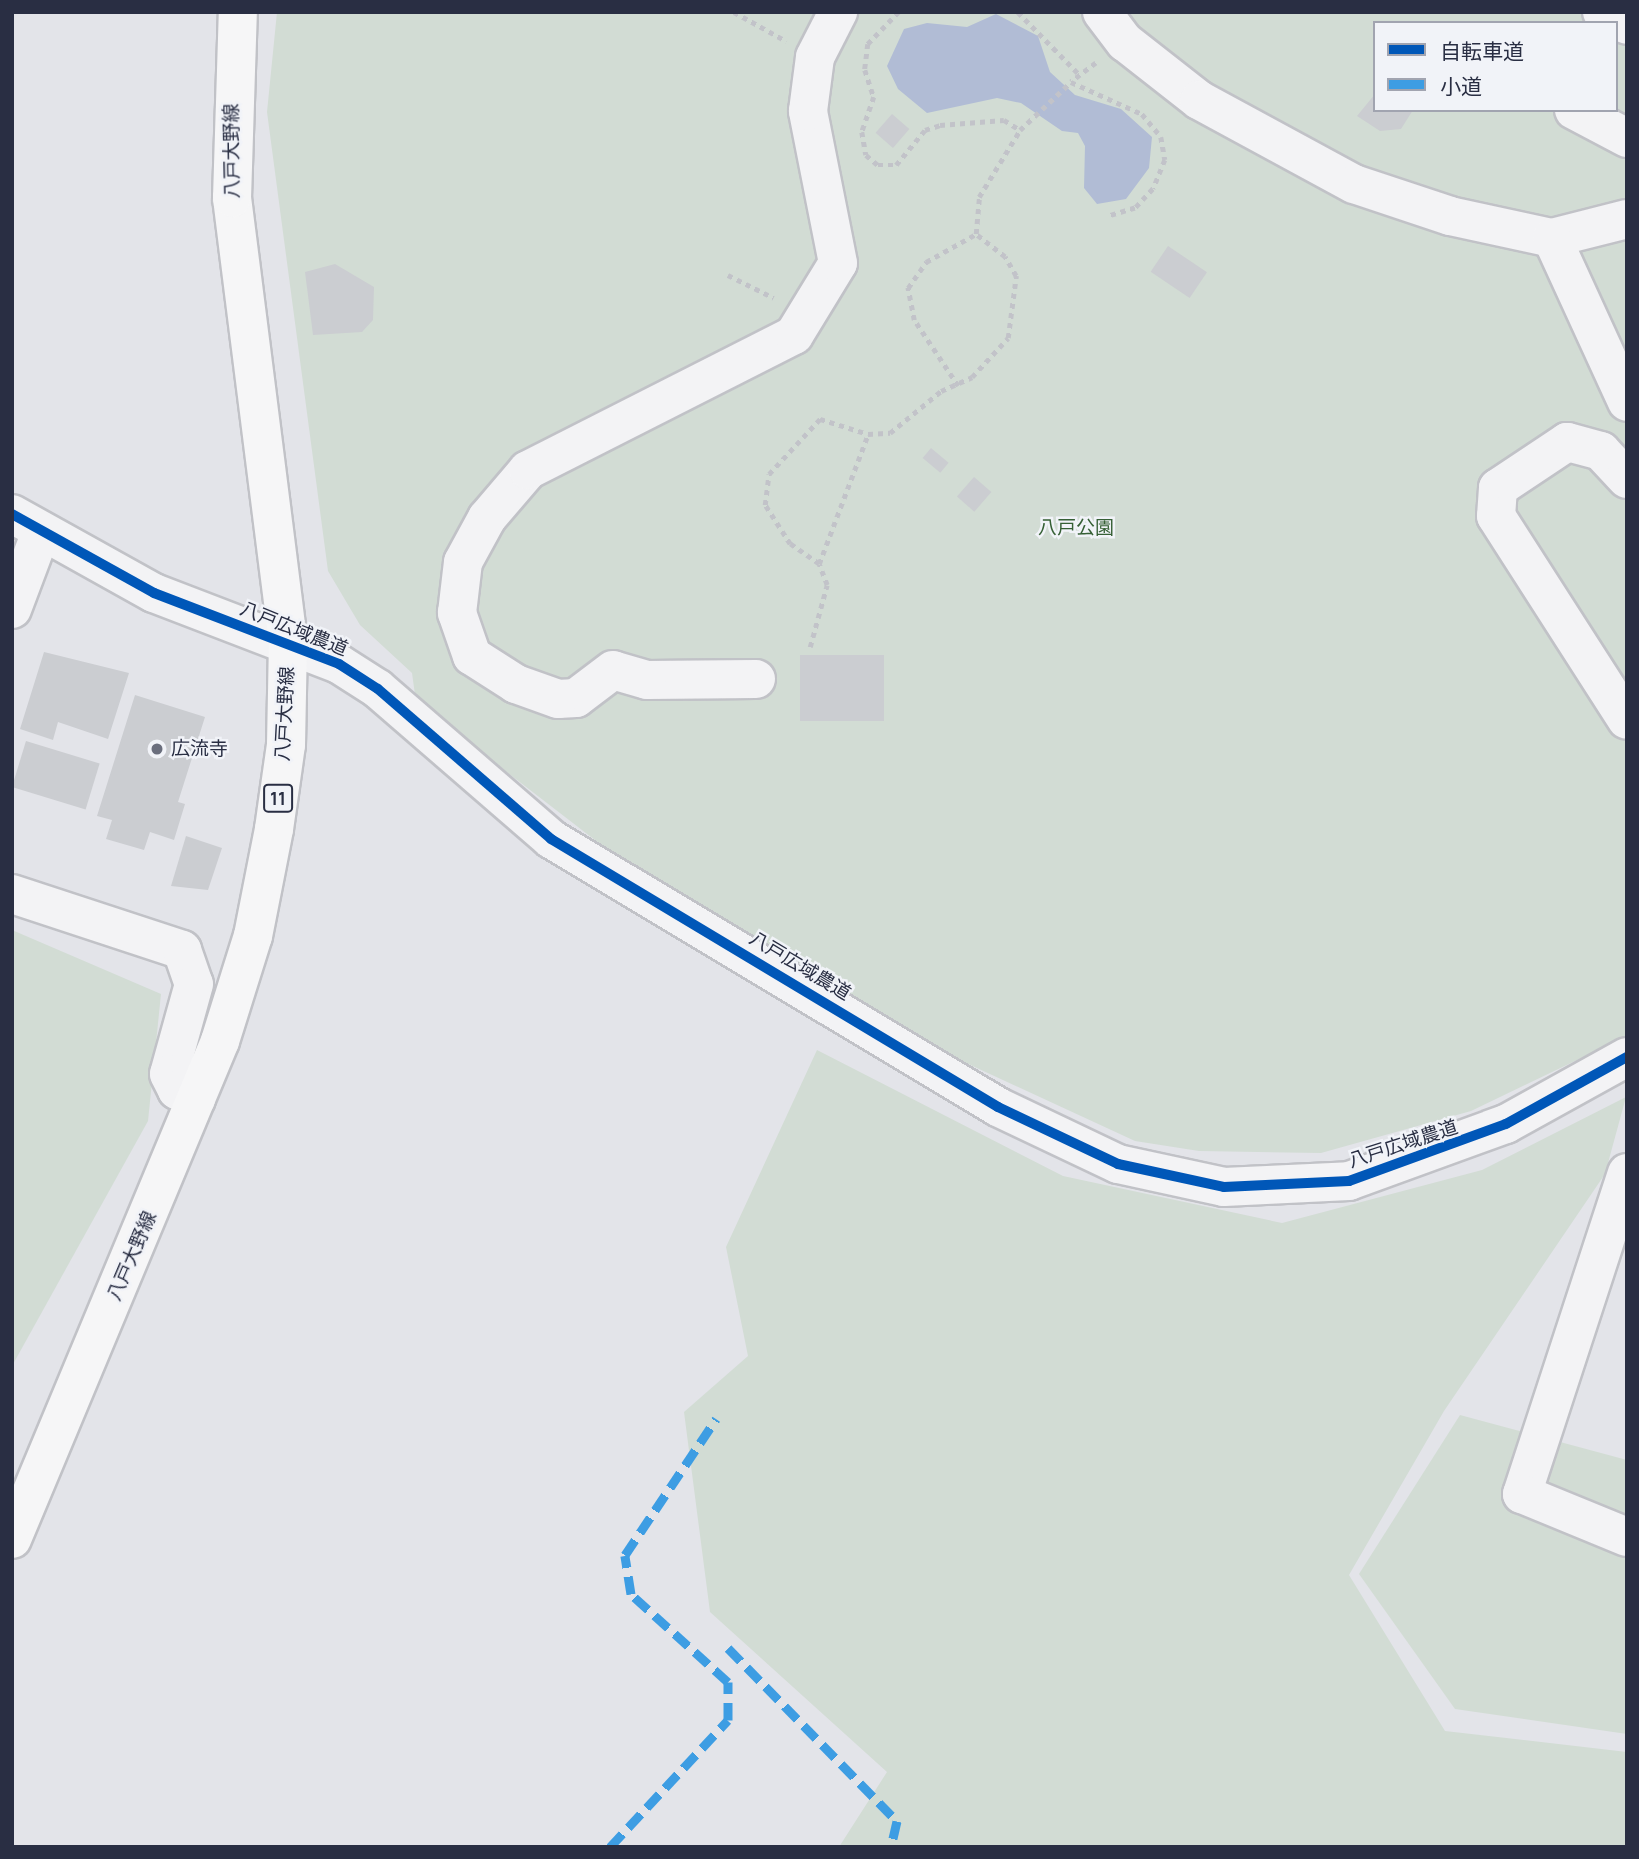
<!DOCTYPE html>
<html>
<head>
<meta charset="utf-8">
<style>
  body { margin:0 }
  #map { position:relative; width:1639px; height:1859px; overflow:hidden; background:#e3e4e9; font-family:Manrope,"Noto Sans JP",sans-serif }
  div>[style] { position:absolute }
  .green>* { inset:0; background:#d2dcd4 }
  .water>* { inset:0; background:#b1bcd5 }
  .building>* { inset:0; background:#cbcdd1; transform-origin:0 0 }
  .path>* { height:4.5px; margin-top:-2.25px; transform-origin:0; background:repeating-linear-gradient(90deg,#c2c3c9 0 5px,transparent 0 10px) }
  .roads { filter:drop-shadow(2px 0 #c1c2c7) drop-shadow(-2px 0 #c1c2c7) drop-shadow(0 2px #c1c2c7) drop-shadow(0 -2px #c1c2c7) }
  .minor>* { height:38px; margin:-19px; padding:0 19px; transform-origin:19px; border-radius:19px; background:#f3f3f5 }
  .major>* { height:38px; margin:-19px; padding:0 19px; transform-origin:19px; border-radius:19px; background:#f6f6f7 }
  .quiet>* { height:9px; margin-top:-4.5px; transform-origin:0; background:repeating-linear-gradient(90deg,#3d9de3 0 18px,transparent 0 27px) }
  .cycleway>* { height:10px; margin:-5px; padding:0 5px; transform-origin:5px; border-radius:5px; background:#0057b8 }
  .dots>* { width:19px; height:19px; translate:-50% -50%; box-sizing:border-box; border:4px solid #f1f3f8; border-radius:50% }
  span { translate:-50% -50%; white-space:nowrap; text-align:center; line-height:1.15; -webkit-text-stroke:5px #f1f3f8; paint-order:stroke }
  .shield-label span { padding:2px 5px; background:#f1f3f8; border:2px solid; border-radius:5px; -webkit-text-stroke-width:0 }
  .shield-label { font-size:18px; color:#292e43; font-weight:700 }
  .street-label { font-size:19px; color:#292e43 }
  .park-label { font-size:19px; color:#366035 }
  .poi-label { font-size:19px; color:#292e43 }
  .left { translate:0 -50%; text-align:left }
  .frame { position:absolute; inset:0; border:14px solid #292e43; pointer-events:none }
  .legend { position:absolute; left:1373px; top:21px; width:245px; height:91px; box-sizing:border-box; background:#f1f3f8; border:2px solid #a1a4b0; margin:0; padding:9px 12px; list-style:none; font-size:21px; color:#292e43 }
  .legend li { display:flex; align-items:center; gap:14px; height:35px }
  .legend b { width:35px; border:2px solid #a1a4b0 }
</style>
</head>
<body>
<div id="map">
  <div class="green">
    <i style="clip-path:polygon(evenodd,277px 12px,1627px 12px,1627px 1036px,1471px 1111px,1321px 1153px,1199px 1151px,1135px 1141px,951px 1056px,604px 847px,416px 702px,412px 673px,360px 625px,328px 571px,267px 112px,277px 12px,1375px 23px,1616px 23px,1616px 110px,1375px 110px,1375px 23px)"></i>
    <i style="clip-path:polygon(12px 930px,161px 994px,148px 1121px,12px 1366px)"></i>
    <i style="clip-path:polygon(817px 1050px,1063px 1176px,1282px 1223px,1482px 1170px,1626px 1097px,1605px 1174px,1444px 1411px,1349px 1575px,1445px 1731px,1627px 1752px,1627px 1847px,839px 1847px,887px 1772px,710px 1612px,684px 1412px,748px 1356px,726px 1247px)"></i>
    <i style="clip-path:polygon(1460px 1415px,1627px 1460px,1627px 1734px,1455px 1709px,1359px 1574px)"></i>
  </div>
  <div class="water">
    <i style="clip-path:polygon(996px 14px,1038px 36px,1050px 72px,1075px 95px,1121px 109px,1152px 137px,1149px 168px,1126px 199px,1097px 204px,1084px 188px,1085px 146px,1078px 133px,1062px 131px,1021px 103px,997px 98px,927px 113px,898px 89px,887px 66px,904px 29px,927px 23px,967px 27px)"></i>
  </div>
  <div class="building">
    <i style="clip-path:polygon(1375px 94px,1375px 110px,1413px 110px,1401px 129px,1380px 131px,1357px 116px)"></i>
    <i style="left:892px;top:114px;width:23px;height:25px;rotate:41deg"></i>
    <i style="left:1168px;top:246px;width:47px;height:31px;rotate:34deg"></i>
    <i style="clip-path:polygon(335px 264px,374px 287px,373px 320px,362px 332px,313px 335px,305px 272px)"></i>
    <i style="left:931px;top:448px;width:23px;height:13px;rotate:40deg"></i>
    <i style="left:974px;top:477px;width:23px;height:26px;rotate:41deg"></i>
    <i style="clip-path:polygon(44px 652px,129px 673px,108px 739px,58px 722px,53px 740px,20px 729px)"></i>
    <i style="left:800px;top:655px;width:84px;height:66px"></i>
    <i style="clip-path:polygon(135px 695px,205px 717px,178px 802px,185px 804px,174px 840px,150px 832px,144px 850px,106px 839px,112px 820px,97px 816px)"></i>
    <i style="left:26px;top:741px;width:77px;height:48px;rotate:17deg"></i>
    <i style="clip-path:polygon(186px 836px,222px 848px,208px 890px,171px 886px)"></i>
  </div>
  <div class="path">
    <i style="left:734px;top:12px;width:60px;rotate:29.1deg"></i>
    <i style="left:899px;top:12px;width:45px;rotate:134.1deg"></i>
    <i style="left:868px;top:44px;width:26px;rotate:97deg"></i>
    <i style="left:865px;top:70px;width:28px;rotate:72deg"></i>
    <i style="left:874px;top:97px;width:37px;rotate:109deg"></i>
    <i style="left:862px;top:132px;width:23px;rotate:80deg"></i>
    <i style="left:866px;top:155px;width:16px;rotate:40deg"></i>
    <i style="left:878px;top:165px;width:18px"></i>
    <i style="left:896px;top:165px;width:45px;rotate:-50.4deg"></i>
    <i style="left:925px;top:130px;width:16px;rotate:-18deg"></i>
    <i style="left:940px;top:125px;width:64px;rotate:-4.5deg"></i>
    <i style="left:1004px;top:120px;width:19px;rotate:32deg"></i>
    <i style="left:1018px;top:12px;width:88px;rotate:45.5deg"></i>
    <i style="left:1096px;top:63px;width:31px;rotate:143deg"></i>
    <i style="left:1071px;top:82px;width:78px;rotate:24.3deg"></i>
    <i style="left:1142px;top:114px;width:30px;rotate:50deg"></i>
    <i style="left:1161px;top:137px;width:23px;rotate:80deg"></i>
    <i style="left:1165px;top:160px;width:31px;rotate:112deg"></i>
    <i style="left:1153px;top:189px;width:26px;rotate:133deg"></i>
    <i style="left:1135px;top:208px;width:28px;rotate:163deg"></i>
    <i style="left:728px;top:275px;width:51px;rotate:26.6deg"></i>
    <i style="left:958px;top:386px;width:79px;rotate:-123.7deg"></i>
    <i style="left:914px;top:320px;width:33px;rotate:-101deg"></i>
    <i style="left:908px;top:288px;width:32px;rotate:-55deg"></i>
    <i style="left:926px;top:262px;width:57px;rotate:-29.2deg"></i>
    <i style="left:819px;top:564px;width:139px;rotate:-69.3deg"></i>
    <i style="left:810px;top:647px;width:64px;rotate:-74.7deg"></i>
    <i style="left:827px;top:585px;width:22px;rotate:-111deg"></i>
    <i style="left:819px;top:564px;width:35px;rotate:-145deg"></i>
    <i style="left:790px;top:544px;width:46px;rotate:-122.7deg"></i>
    <i style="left:765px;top:505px;width:31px;rotate:-83deg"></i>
    <i style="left:769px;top:474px;width:75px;rotate:-47.2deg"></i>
    <i style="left:820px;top:419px;width:50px;rotate:17.4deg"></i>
    <i style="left:868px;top:434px;width:22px;rotate:-3deg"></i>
    <i style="left:890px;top:433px;width:66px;rotate:-39.5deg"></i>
    <i style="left:941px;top:391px;width:34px;rotate:-24deg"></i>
    <i style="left:972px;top:377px;width:53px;rotate:-47.3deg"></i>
    <i style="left:1008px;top:338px;width:63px;rotate:-82.6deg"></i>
    <i style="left:1016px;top:276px;width:22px;rotate:-120deg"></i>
    <i style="left:1005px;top:257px;width:37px;rotate:-142deg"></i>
    <i style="left:976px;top:234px;width:37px;rotate:-85deg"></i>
    <i style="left:979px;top:197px;width:79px;rotate:-58.5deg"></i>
    <i style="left:1020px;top:130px;width:70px;rotate:-43.3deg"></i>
  </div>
  <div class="roads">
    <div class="minor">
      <i style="left:1102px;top:12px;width:38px;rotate:53deg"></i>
      <i style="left:1125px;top:42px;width:94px;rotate:38.1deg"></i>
      <i style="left:1199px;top:100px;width:176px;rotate:28.5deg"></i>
      <i style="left:1354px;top:184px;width:101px;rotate:18.4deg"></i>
      <i style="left:1450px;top:216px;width:104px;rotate:12.2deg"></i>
      <i style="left:1602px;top:12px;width:28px;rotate:27deg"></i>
      <i style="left:1574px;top:110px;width:60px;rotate:27.8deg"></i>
      <i style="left:1627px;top:219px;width:77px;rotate:165.8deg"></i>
      <i style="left:1552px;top:238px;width:180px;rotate:65.4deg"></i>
      <i style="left:1627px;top:479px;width:38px;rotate:-133deg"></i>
      <i style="left:1601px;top:451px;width:35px;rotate:-165deg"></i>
      <i style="left:1567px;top:442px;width:83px;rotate:146.3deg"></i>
      <i style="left:1498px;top:488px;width:28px;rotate:94deg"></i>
      <i style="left:1496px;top:516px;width:242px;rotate:57.3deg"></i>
      <i style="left:12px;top:514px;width:162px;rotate:29.1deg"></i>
      <i style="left:154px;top:593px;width:198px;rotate:21deg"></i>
      <i style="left:339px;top:664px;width:46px;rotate:32.7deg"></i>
      <i style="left:378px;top:689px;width:229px;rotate:40.9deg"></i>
      <i style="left:551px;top:839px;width:521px;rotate:30.94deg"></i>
      <i style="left:998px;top:1107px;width:133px;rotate:25.4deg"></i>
      <i style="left:1118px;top:1164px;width:108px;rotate:12.2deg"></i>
      <i style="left:1224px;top:1187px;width:125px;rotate:-2.7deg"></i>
      <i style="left:1349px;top:1181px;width:167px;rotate:-20deg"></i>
      <i style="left:1506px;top:1124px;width:138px;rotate:-29deg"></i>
      <i style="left:12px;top:609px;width:82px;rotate:-69.4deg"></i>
      <i style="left:756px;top:679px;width:109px;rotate:179.5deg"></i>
      <i style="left:647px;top:680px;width:35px;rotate:-164deg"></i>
      <i style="left:613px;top:670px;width:46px;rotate:142.9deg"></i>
      <i style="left:576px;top:698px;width:18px;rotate:177deg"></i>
      <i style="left:558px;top:699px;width:45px;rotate:-160.3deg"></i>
      <i style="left:516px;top:684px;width:52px;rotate:-147.5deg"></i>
      <i style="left:472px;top:656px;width:46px;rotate:-109.2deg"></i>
      <i style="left:457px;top:613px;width:51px;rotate:-83.3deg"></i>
      <i style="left:463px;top:562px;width:50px;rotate:-61.4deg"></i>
      <i style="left:487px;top:518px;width:63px;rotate:-49.5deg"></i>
      <i style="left:528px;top:470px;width:298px;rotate:-26.9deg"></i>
      <i style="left:794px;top:335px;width:84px;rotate:-58.6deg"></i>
      <i style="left:838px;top:263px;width:155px;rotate:-101.2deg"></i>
      <i style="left:808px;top:111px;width:54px;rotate:-82.6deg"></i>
      <i style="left:815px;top:57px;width:51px;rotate:-62.9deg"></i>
      <i style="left:12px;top:894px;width:179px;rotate:18.2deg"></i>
      <i style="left:182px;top:950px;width:36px;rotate:71deg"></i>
      <i style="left:194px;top:984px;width:93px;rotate:105.5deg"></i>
      <i style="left:169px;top:1074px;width:18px;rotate:63deg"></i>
      <i style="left:177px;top:1090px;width:21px;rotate:25deg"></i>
      <i style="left:1627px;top:1173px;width:338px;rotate:108.1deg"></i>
      <i style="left:1522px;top:1494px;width:113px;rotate:22.3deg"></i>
    </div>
    <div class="major">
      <i style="left:12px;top:1539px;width:540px;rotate:-67.33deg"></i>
      <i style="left:220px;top:1041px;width:110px;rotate:-72.6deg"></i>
      <i style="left:253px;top:936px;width:109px;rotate:-78.9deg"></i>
      <i style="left:274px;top:829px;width:85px;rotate:-81.9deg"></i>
      <i style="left:286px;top:745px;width:104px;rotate:-88.9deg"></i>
      <i style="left:288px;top:641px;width:447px;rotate:-97.2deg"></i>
      <i style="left:232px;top:198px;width:186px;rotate:-88.2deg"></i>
    </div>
  </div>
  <div class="quiet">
    <i style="left:728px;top:1648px;width:242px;rotate:45.7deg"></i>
    <i style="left:897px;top:1821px;width:27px;rotate:103deg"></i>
    <i style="left:610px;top:1847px;width:173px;rotate:-47.1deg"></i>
    <i style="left:728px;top:1720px;width:38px;rotate:-90deg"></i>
    <i style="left:728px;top:1682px;width:131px;rotate:-137.8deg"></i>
    <i style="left:631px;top:1594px;width:39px;rotate:-99deg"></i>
    <i style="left:625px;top:1555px;width:164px;rotate:-56.2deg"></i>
  </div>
  <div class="cycleway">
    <i style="left:12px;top:514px;width:162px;rotate:29.1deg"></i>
    <i style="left:154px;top:593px;width:198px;rotate:21deg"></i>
    <i style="left:339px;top:664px;width:46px;rotate:32.7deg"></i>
    <i style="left:378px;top:689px;width:229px;rotate:40.9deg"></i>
    <i style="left:551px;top:839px;width:521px;rotate:30.94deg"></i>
    <i style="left:998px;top:1107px;width:133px;rotate:25.4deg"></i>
    <i style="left:1118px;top:1164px;width:108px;rotate:12.2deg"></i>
    <i style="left:1224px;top:1187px;width:125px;rotate:-2.7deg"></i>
    <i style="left:1349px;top:1181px;width:167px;rotate:-20deg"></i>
    <i style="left:1506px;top:1124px;width:138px;rotate:-29deg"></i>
  </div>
  <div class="dots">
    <i style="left:157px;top:749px;background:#6a6e7d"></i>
  </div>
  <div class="shield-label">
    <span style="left:278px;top:798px">11</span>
  </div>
  <div class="street-label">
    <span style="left:232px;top:151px;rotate:-91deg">八戸大野線</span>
    <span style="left:294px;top:629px;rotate:22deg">八戸広域農道</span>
    <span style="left:285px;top:714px;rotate:-87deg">八戸大野線</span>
    <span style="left:800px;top:966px;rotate:31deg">八戸広域農道</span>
    <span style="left:1403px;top:1144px;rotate:-18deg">八戸広域農道</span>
    <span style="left:132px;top:1256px;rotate:-67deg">八戸大野線</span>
  </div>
  <div class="park-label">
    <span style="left:1076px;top:528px">八戸公園</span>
  </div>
  <div class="poi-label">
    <span class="left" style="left:171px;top:749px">広流寺</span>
  </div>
  <div class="frame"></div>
  <ul class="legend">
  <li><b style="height:9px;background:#0057b8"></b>自転車道</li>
  <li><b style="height:9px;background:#3d9de3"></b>小道</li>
  </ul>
</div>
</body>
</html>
